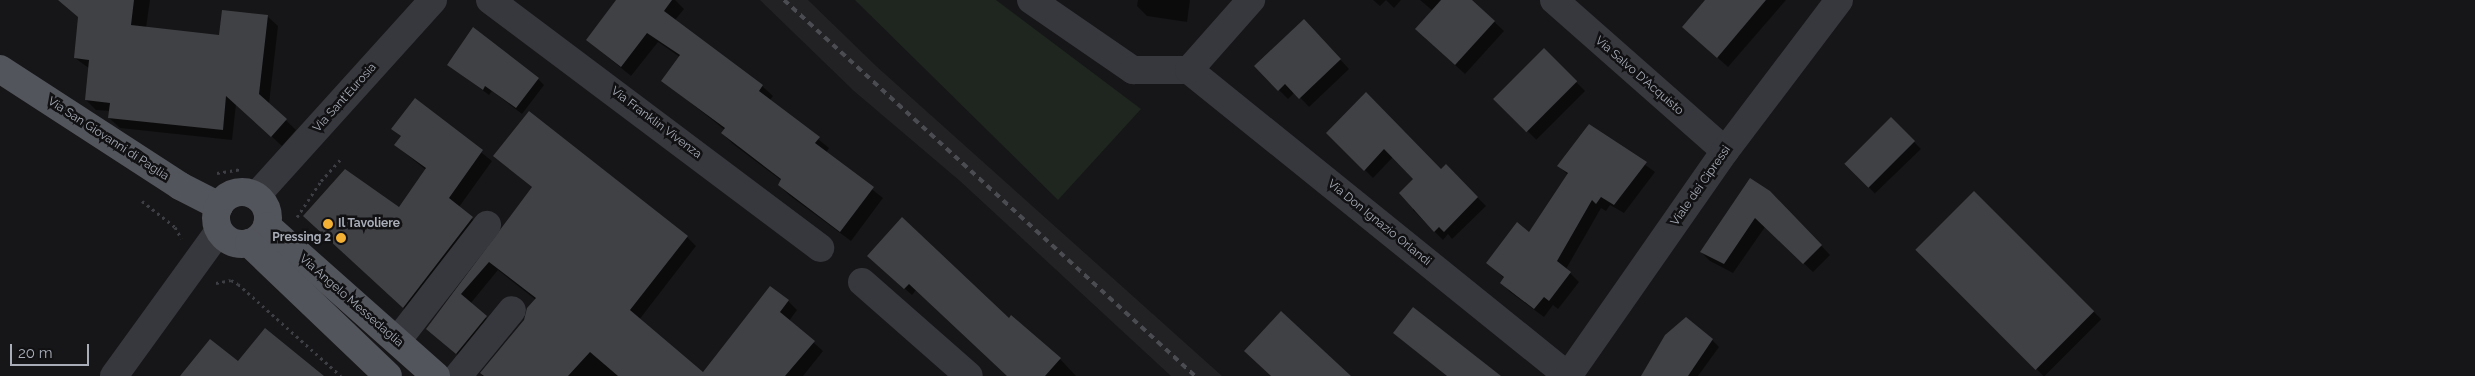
<!DOCTYPE html>
<html>
<head>
<meta charset="utf-8">
<style>
  body { margin:0 }
  #map { position:relative; width:2475px; height:376px; overflow:hidden; background:#161618; font-family:Raleway,sans-serif }
  div>[style] { position:absolute }
  .built>* { inset:0; background:#222225 }
  .green>* { inset:0; background:#1e261f }
  .shadow>* { inset:0; background:#0007; transform-origin:0 0 }
  .building>* { inset:0; background:#404145; transform-origin:0 0 }
  .path>* { height:3px; margin-top:-1.5px; transform-origin:0; background:repeating-linear-gradient(90deg,#3d3f44 0 2.5px,transparent 0 6.5px) }
  .minor>* { height:28px; margin:-14px; padding:0 14px; transform-origin:14px; border-radius:14px; background:#37383d }
  .major>* { height:28px; margin:-14px; padding:0 14px; transform-origin:14px; border-radius:14px; background:#53555c }
  .major>.ring { margin:-14px; padding:0; box-sizing:content-box; background:none; border:28px solid #53555c; border-radius:50% }
  .rail>* { height:4px; margin-top:-2px; transform-origin:0; background:repeating-linear-gradient(90deg,#4a4c52 0 6px,transparent 0 11px) }
  .dots>* { width:14px; height:14px; translate:-50% -50%; box-sizing:border-box; border:2px solid #111113; border-radius:50% }
  span { translate:-50% -50%; white-space:nowrap; text-align:center; line-height:1.15; -webkit-text-stroke:5px #111113; paint-order:stroke }
  .street-label { font-size:12px; color:#a8adb8 }
  .poi-label { font-size:12px; color:#a8adb8; font-weight:700 }
  .left { translate:0 -50%; text-align:left }
  .right { translate:-100% -50%; text-align:right }
  .scale { position:absolute; left:10px; top:344px; width:79px; height:22px; box-sizing:border-box; border:2px solid #a8adb8; border-top:0; padding-left:6px; font-size:15px; line-height:18px; white-space:nowrap; color:#a8adb8; -webkit-text-stroke:4px #111113; paint-order:stroke }
</style>
</head>
<body>
<div id="map">
  <div class="built">
    <i style="clip-path:polygon(760px 0,808px 0,876px 66px,1222px 376px,1171px 376px,960px 181px,854px 91px)"></i>
  </div>
  <div class="green">
    <i style="clip-path:polygon(855px 0,996px 0,1141px 109px,1058px 200px)"></i>
  </div>
  <div class="shadow">
    <i style="clip-path:polygon(72px 0,150px 0,146px 28px,220px 36px,267px 16px,278px 26px,269px 104px,296px 130px,282px 146px,236px 104px,232px 140px,120px 128px,109px 118px,110px 111px,96px 110px,86px 100px,90px 69px,75px 58px,79px 18px)"></i>
    <i style="clip-path:polygon(618px 0,675px 0,684px 9px,675px 20px,762px 86px,773px 96px,770px 100px,829px 148px,826px 153px,883px 198px,851px 241px,789px 195px,779px 185px,782px 181px,733px 144px,722px 133px,725px 130px,663px 81px,680px 57px,658px 42px,631px 76px,587px 40px)"></i>
    <i style="clip-path:polygon(1138px 0,1190px 0,1187px 22px,1147px 16px,1137px 6px)"></i>
    <i style="clip-path:polygon(1373px 0,1401px 0,1394px 8px,1386px 0,1380px 6px)"></i>
    <i style="clip-path:polygon(1420px 0,1471px 0,1504px 31px,1465px 74px,1425px 38px,1433px 11px)"></i>
    <i style="clip-path:polygon(1707px 0,1786px 0,1728px 67px,1683px 27px)"></i>
    <i style="clip-path:polygon(1313px 30px,1349px 69px,1309px 107px,1295px 92px,1288px 99px,1256px 67px)"></i>
    <i style="left:1544px;top:50px;width:58px;height:69px;rotate:45deg"></i>
    <i style="clip-path:polygon(449px 65px,538px 79px,544px 85px,522px 114px,492px 91px,489px 95px)"></i>
    <i style="clip-path:polygon(1366px 94px,1441px 171px,1446px 166px,1486px 206px,1452px 239px,1448px 234px,1443px 240px,1413px 210px,1415px 179px,1393px 157px,1373px 178px,1328px 133px)"></i>
    <i style="clip-path:polygon(415px 100px,492px 161px,459px 207px,482px 228px,413px 317px,314px 226px,399px 209px,426px 170px,395px 145px,402px 137px,393px 128px)"></i>
    <i style="left:1891px;top:118px;width:43px;height:64px;rotate:46deg"></i>
    <i style="clip-path:polygon(1590px 125px,1655px 172px,1624px 213px,1610px 205px,1606px 211px,1601px 208px,1566px 269px,1579px 282px,1558px 309px,1553px 305px,1544px 317px,1510px 292px,1502px 283px,1505px 279px,1488px 263px,1529px 233px,1568px 175px,1559px 166px)"></i>
    <i style="clip-path:polygon(495px 156px,687px 237px,696px 246px,639px 320px,703px 373px,788px 301px,797px 310px,789px 321px,823px 351px,803px 376px,482px 376px,525px 320px,536px 300px,498px 270px,470px 304px,495px 326px,466px 362px,427px 329px,533px 188px)"></i>
    <i style="left:1974px;top:192px;width:180px;height:81px;rotate:45deg"></i>
    <i style="clip-path:polygon(1779px 201px,1830px 255px,1813px 272px,1765px 227px,1733px 273px,1710px 261px,1701px 252px)"></i>
    <i style="clip-path:polygon(875px 262px,1060px 359px,1076px 376px,1010px 376px,916px 290px,912px 295px)"></i>
    <i style="clip-path:polygon(1394px 333px,1498px 376px,1447px 376px)"></i>
    <i style="clip-path:polygon(1712px 340px,1719px 347px,1698px 376px,1644px 376px)"></i>
  </div>
  <div class="building">
    <i style="clip-path:polygon(58px 0,134px 0,131px 25px,219px 35px,222px 10px,268px 15px,259px 94px,287px 119px,271px 137px,226px 96px,223px 130px,108px 118px,110px 103px,85px 100px,89px 60px,74px 58px,78px 17px)"></i>
    <i style="clip-path:polygon(616px 0,672px 0,664px 11px,763px 85px,759px 91px,820px 137px,815px 143px,874px 187px,840px 232px,778px 185px,781px 179px,721px 133px,725px 128px,661px 81px,680px 55px,647px 33px,621px 67px,586px 40px)"></i>
    <i style="clip-path:polygon(1441px 0,1472px 0,1495px 21px,1455px 65px,1415px 29px)"></i>
    <i style="clip-path:polygon(1705px 0,1766px 0,1717px 58px,1682px 27px)"></i>
    <i style="clip-path:polygon(1304px 19px,1341px 59px,1299px 99px,1285px 84px,1278px 91px,1254px 66px)"></i>
    <i style="clip-path:polygon(473px 27px,539px 78px,516px 108px,485px 86px,483px 90px,447px 65px)"></i>
    <i style="left:1544px;top:48px;width:47px;height:72px;rotate:45deg"></i>
    <i style="clip-path:polygon(1366px 92px,1441px 169px,1446px 164px,1478px 197px,1444px 232px,1439px 227px,1434px 232px,1399px 193px,1413px 179px,1384px 149px,1364px 171px,1326px 133px)"></i>
    <i style="clip-path:polygon(415px 98px,483px 150px,449px 198px,473px 217px,403px 308px,303px 216px,345px 169px,399px 207px,426px 168px,394px 145px,401px 136px,391px 129px)"></i>
    <i style="clip-path:polygon(529px 111px,688px 236px,630px 310px,703px 372px,770px 286px,789px 300px,780px 312px,815px 341px,785px 376px,618px 376px,590px 352px,568px 376px,484px 376px,480px 373px,524px 320px,527px 308px,536px 298px,489px 262px,461px 294px,487px 316px,456px 354px,426px 329px,532px 187px,493px 156px)"></i>
    <i style="left:1891px;top:117px;width:34px;height:66px;rotate:45deg"></i>
    <i style="clip-path:polygon(1589px 124px,1647px 162px,1614px 205px,1601px 197px,1596px 204px,1592px 200px,1557px 261px,1571px 272px,1549px 301px,1544px 297px,1534px 309px,1500px 283px,1504px 277px,1486px 263px,1517px 222px,1529px 232px,1568px 173px,1557px 166px)"></i>
    <i style="clip-path:polygon(1750px 178px,1770px 191px,1822px 245px,1803px 264px,1755px 218px,1724px 264px,1700px 252px)"></i>
    <i style="left:1974px;top:191px;width:170px;height:83px;rotate:45deg"></i>
    <i style="clip-path:polygon(902px 217px,1009px 318px,1011px 315px,1061px 358px,1045px 376px,1007px 376px,909px 284px,904px 289px,867px 256px)"></i>
    <i style="clip-path:polygon(1413px 307px,1501px 376px,1447px 376px,1393px 333px)"></i>
    <i style="clip-path:polygon(1281px 311px,1351px 376px,1271px 376px,1244px 351px)"></i>
    <i style="clip-path:polygon(1686px 317px,1713px 339px,1688px 376px,1641px 376px,1665px 335px)"></i>
    <i style="clip-path:polygon(265px 328px,324px 376px,180px 376px,210px 339px,238px 361px)"></i>
  </div>
  <div class="path">
    <i style="left:217px;top:173px;width:25px;rotate:-9deg"></i>
    <i style="left:142px;top:201px;width:42px;rotate:38.2deg"></i>
    <i style="left:175px;top:227px;width:13px;rotate:61deg"></i>
    <i style="left:297px;top:217px;width:43px;rotate:-56.3deg"></i>
    <i style="left:321px;top:181px;width:30px;rotate:-48deg"></i>
    <i style="left:216px;top:283px;width:15px;rotate:-11deg"></i>
    <i style="left:231px;top:280px;width:8px;rotate:30deg"></i>
    <i style="left:238px;top:284px;width:138px;rotate:41.8deg"></i>
  </div>
  <div class="minor">
    <i style="left:490px;top:0;width:413px;rotate:36.9deg"></i>
    <i style="left:1031px;top:0;width:124px;rotate:34.5deg"></i>
    <i style="left:1133px;top:70px;width:56px"></i>
    <i style="left:1554px;top:0;width:228px;rotate:41.4deg"></i>
    <i style="left:1189px;top:70px;width:487px;rotate:38.9deg"></i>
    <i style="left:1189px;top:70px;width:94px;rotate:-48.5deg"></i>
    <i style="left:256px;top:196px;width:264px;rotate:-47.9deg"></i>
    <i style="left:862px;top:282px;width:142px;rotate:41.3deg"></i>
    <i style="left:397px;top:341px;width:147px;rotate:-52.2deg"></i>
    <i style="left:114px;top:376px;width:179px;rotate:-54.1deg"></i>
    <i style="left:458px;top:376px;width:85px;rotate:-50.7deg"></i>
    <i style="left:1568px;top:376px;width:274px;rotate:-55.1deg"></i>
    <i style="left:1725px;top:151px;width:189px;rotate:-52.9deg"></i>
  </div>
  <div class="major">
    <i style="left:0;top:69px;width:215px;rotate:33deg"></i>
    <i style="left:180px;top:186px;width:44px;rotate:27.1deg"></i>
    <i class="ring" style="left:216px;top:192px;width:24px;height:24px"></i>
    <i style="left:267px;top:226px;width:226px;rotate:41.6deg"></i>
    <i style="left:249px;top:243px;width:192px;rotate:43.7deg"></i>
  </div>
  <div class="rail">
    <i style="left:784px;top:0;width:557px;rotate:42.45deg"></i>
  </div>
  <div class="dots">
    <i style="left:328px;top:224px;background:#f2b134"></i>
    <i style="left:341px;top:238px;background:#f2b134"></i>
  </div>
  <div class="street-label">
    <span style="left:1639px;top:76px;rotate:41deg">Via Salvo D'Acquisto</span>
    <span style="left:345px;top:98px;rotate:-48deg">Via Sant'Eurosia</span>
    <span style="left:656px;top:123px;rotate:37deg">Via Franklin Vivenza</span>
    <span style="left:108px;top:139px;rotate:33deg">Via San Giovanni di Paglia</span>
    <span style="left:1701px;top:186px;rotate:-55deg">Viale dei Cipressi</span>
    <span style="left:1379px;top:223px;rotate:39deg">Via Don Ignazio Orlandi</span>
    <span style="left:351px;top:301px;rotate:41deg">Via Angelo Messedaglia</span>
  </div>
  <div class="poi-label">
    <span class="left" style="left:338px;top:224px">Il Tavoliere</span>
    <span class="right" style="left:331px;top:238px">Pressing 2</span>
  </div>
  <div class="scale">20 m</div>
</div>
</body>
</html>
